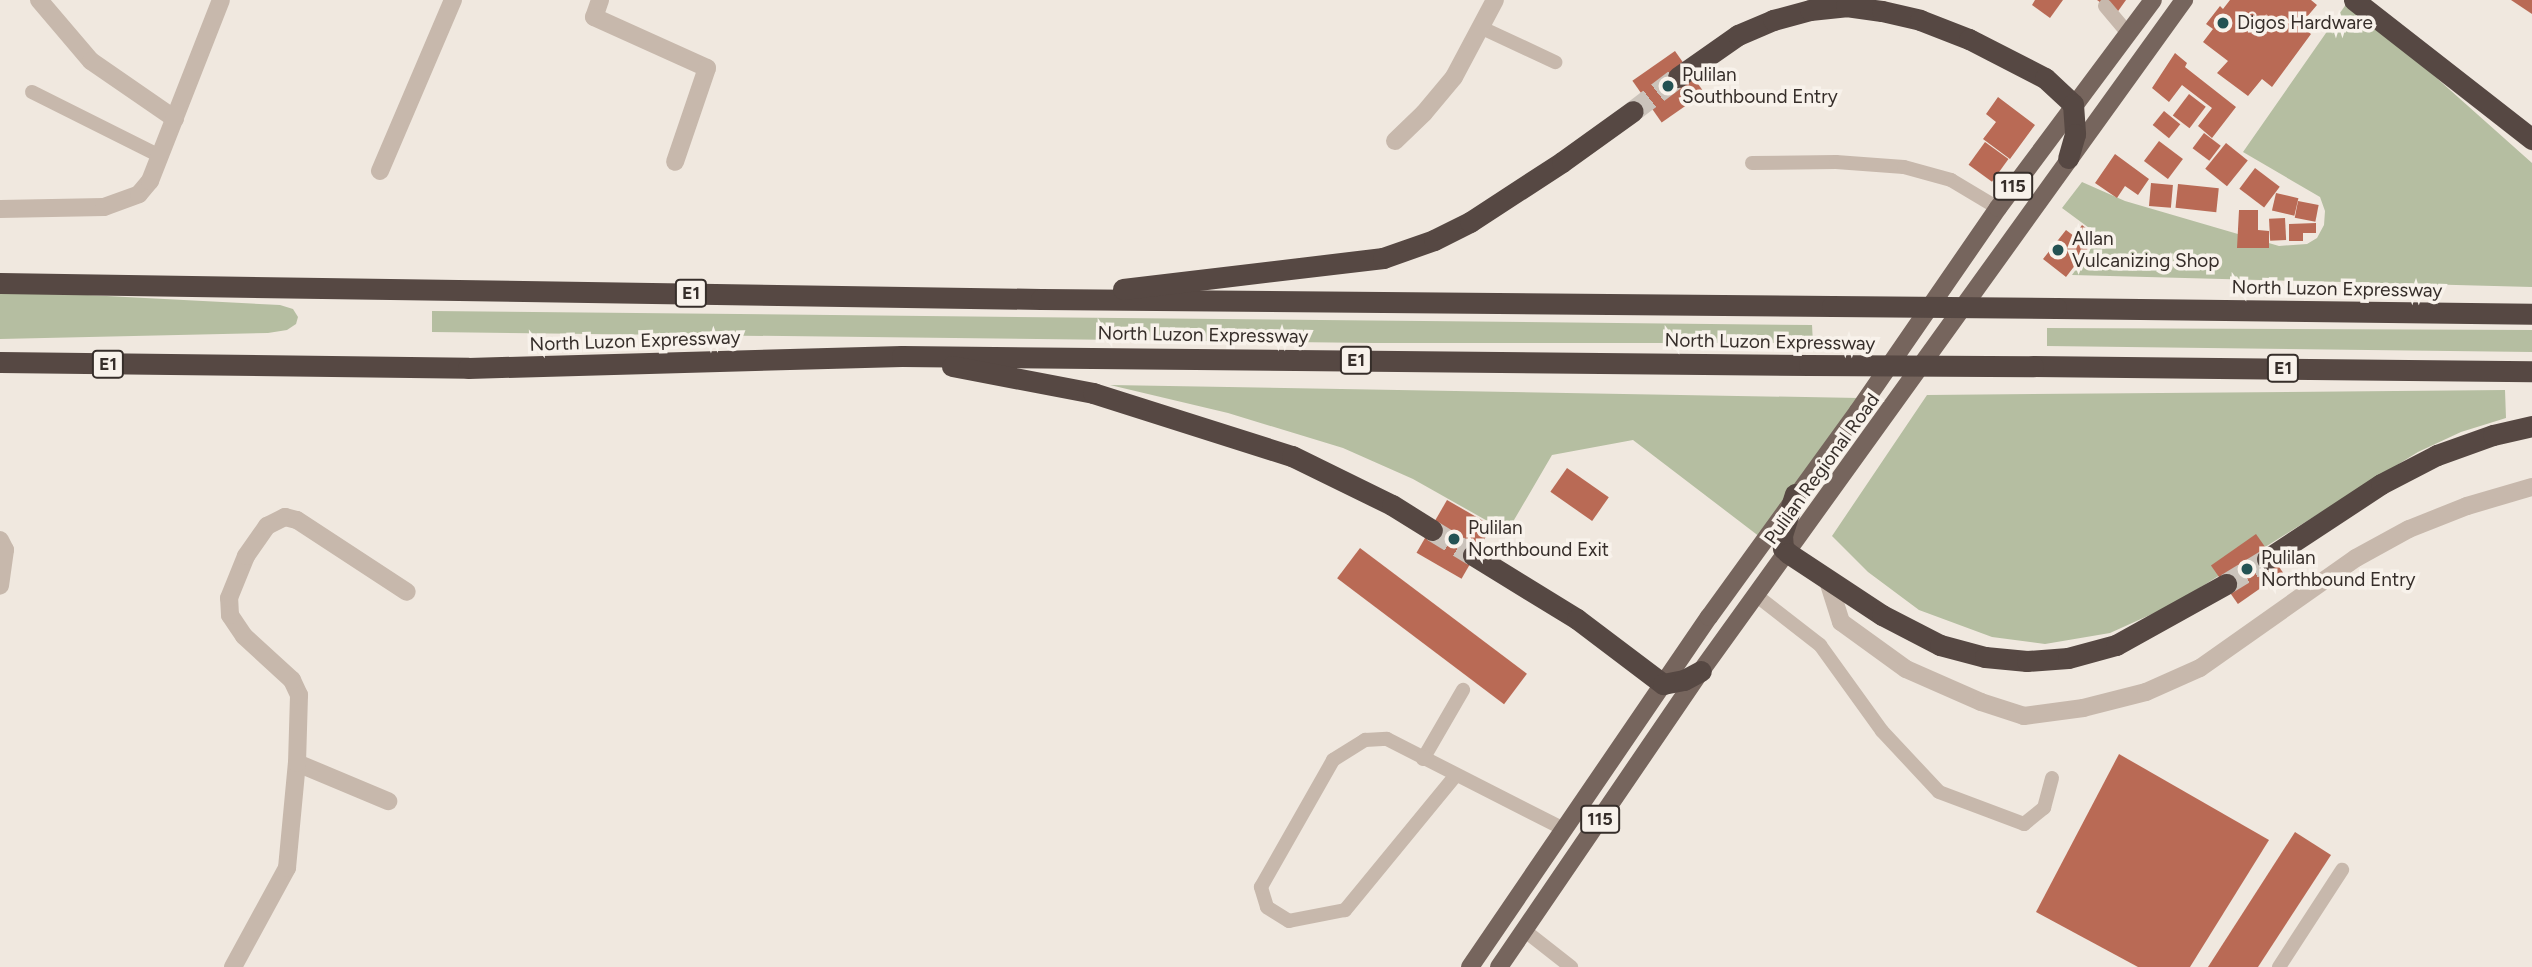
<!DOCTYPE html>
<html>
<head>
<meta charset="utf-8">
<style>
  body { margin:0 }
  #map { position:relative; width:2532px; height:967px; overflow:hidden; background:#f0e8df; font-family:Figtree,sans-serif }
  div>[style] { position:absolute }
  .green>* { inset:0; background:#b5bea1 }
  .building>* { inset:0; background:#b96a55; transform-origin:0 0 }
  .motorway-tunnel>* { height:21px; margin-top:-10.5px; transform-origin:0; background:repeating-linear-gradient(90deg,#cbc3bb 0 21px,transparent 0 31px) }
  .service>* { height:14px; margin:-7px; padding:0 7px; transform-origin:7px; border-radius:7px; background:#c7b8ac }
  .minor>* { height:18px; margin:-9px; padding:0 9px; transform-origin:9px; border-radius:9px; background:#c7b8ac }
  .tertiary>* { height:18px; margin:-9px; padding:0 9px; transform-origin:9px; border-radius:9px; background:#c7b8ac }
  .primary>* { height:18px; margin:-9px; padding:0 9px; transform-origin:9px; border-radius:9px; background:#76655d }
  .motorway>* { height:21px; margin:-10.5px; padding:0 10.5px; transform-origin:10.5px; border-radius:10.5px; background:#564843 }
  .motorway-bridge>* { height:21px; margin:-10.5px; padding:0 10.5px; transform-origin:10.5px; border-radius:10.5px; background:#564843 }
  .dots>* { width:19px; height:19px; translate:-50% -50%; box-sizing:border-box; border:4px solid #f8f2eb; border-radius:50% }
  span { translate:-50% -50%; white-space:nowrap; text-align:center; line-height:1.15; -webkit-text-stroke:7px #f8f2eb; paint-order:stroke }
  .shield-label span { padding:2px 5px; background:#f8f2eb; border:2px solid; border-radius:5px; -webkit-text-stroke-width:0 }
  .shield-label { font-size:18px; color:#362e2a; font-weight:700 }
  .poi-label { font-size:19px; color:#362e2a }
  .left { translate:0 -50%; text-align:left }
  .street-label { font-size:19px; color:#362e2a }
</style>
</head>
<body>
<div id="map">
  <div class="green">
    <i style="clip-path:polygon(2349px 0,2532px 163px,2532px 287px,2072px 275px,2100px 236px,2062px 208px,2082px 182px,2125px 201px,2279px 246px,2307px 244px,2317px 238px,2324px 225px,2325px 211px,2320px 197px,2243px 152px)"></i>
    <i style="clip-path:polygon(0 294px,68px 294px,280px 305px,293px 309px,298px 317px,296px 324px,287px 330px,268px 333px,0 339px)"></i>
    <i style="clip-path:polygon(432px 311px,1812px 325px,1813px 343px,1374px 343px,432px 332px)"></i>
    <i style="clip-path:polygon(2047px 328px,2532px 330px,2532px 352px,2047px 346px)"></i>
    <i style="clip-path:polygon(1110px 385px,1859px 398px,1760px 537px,1633px 440px,1552px 455px,1507px 532px,1413px 479px,1343px 448px,1228px 413px)"></i>
    <i style="clip-path:polygon(2505px 390px,2506px 418px,2461px 432px,2418px 452px,2172px 605px,2110px 633px,2045px 644px,1992px 637px,1919px 610px,1868px 572px,1832px 536px,1927px 395px)"></i>
  </div>
  <div class="building">
    <i style="clip-path:polygon(2035px 0,2063px 0,2050px 18px,2032px 5px)"></i>
    <i style="clip-path:polygon(2097px 0,2126px 0,2116px 14px)"></i>
    <i style="clip-path:polygon(2230px 0,2311px 0,2317px 5px,2300px 25px,2311px 34px,2272px 87px,2262px 79px,2248px 96px,2217px 73px,2228px 61px,2203px 42px,2213px 29px,2206px 24px,2220px 6px,2223px 9px)"></i>
    <i style="clip-path:polygon(2511px 0,2532px 0,2532px 14px)"></i>
    <i style="left:1675px;top:51px;width:51px;height:52px;rotate:55deg"></i>
    <i style="clip-path:polygon(2175px 53px,2187px 63px,2185px 67px,2236px 107px,2212px 138px,2198px 126px,2212px 108px,2182px 85px,2169px 102px,2152px 88px)"></i>
    <i style="left:2189px;top:94px;width:21px;height:27px;rotate:37deg"></i>
    <i style="clip-path:polygon(1998px 97px,2035px 125px,2010px 159px,1983px 139px,1996px 122px,1986px 114px)"></i>
    <i style="left:2164px;top:111px;width:21px;height:18px;rotate:39deg"></i>
    <i style="left:2204px;top:133px;width:21px;height:19px;rotate:37deg"></i>
    <i style="left:2159px;top:141px;width:30px;height:25px;rotate:37deg"></i>
    <i style="left:1985px;top:142px;width:29px;height:28px;rotate:36deg"></i>
    <i style="left:2226px;top:143px;width:28px;height:33px;rotate:39deg"></i>
    <i style="clip-path:polygon(2115px 154px,2149px 179px,2138px 195px,2125px 186px,2117px 198px,2095px 183px)"></i>
    <i style="left:2255px;top:168px;width:31px;height:26px;rotate:37deg"></i>
    <i style="left:2151px;top:183px;width:22px;height:23px;rotate:5deg"></i>
    <i style="left:2178px;top:184px;width:41px;height:24px;rotate:6deg"></i>
    <i style="left:2276px;top:193px;width:23px;height:18px;rotate:13deg"></i>
    <i style="left:2298px;top:201px;width:21px;height:17px;rotate:11deg"></i>
    <i style="clip-path:polygon(2239px 210px,2258px 210px,2258px 230px,2269px 231px,2269px 248px,2237px 248px)"></i>
    <i style="left:2285px;top:218px;width:22px;height:16px;rotate:87deg"></i>
    <i style="clip-path:polygon(2316px 223px,2316px 233px,2303px 233px,2303px 241px,2289px 241px,2289px 224px)"></i>
    <i style="clip-path:polygon(2082px 225px,2097px 237px,2066px 277px,2043px 259px,2066px 230px,2074px 236px)"></i>
    <i style="left:1567px;top:468px;width:51px;height:29px;rotate:35deg"></i>
    <i style="left:1447px;top:500px;width:52px;height:61px;rotate:30deg"></i>
    <i style="left:2256px;top:534px;width:47px;height:55px;rotate:55deg"></i>
    <i style="left:1360px;top:548px;width:209px;height:38px;rotate:37deg"></i>
    <i style="clip-path:polygon(2119px 754px,2269px 840px,2190px 967px,2138px 967px,2036px 912px)"></i>
    <i style="clip-path:polygon(2295px 832px,2331px 855px,2258px 967px,2208px 967px)"></i>
  </div>
  <div class="motorway-tunnel">
    <i style="left:1633px;top:111px;width:56px;rotate:-37.1deg"></i>
    <i style="left:1432px;top:530px;width:48px;rotate:31.4deg"></i>
    <i style="left:2226px;top:584px;width:48px;rotate:-31.4deg"></i>
  </div>
  <div class="service">
    <i style="left:2105px;top:6px;width:35px;rotate:50deg"></i>
    <i style="left:1482px;top:28px;width:81px;rotate:25deg"></i>
    <i style="left:32px;top:92px;width:143px;rotate:26.6deg"></i>
    <i style="left:1752px;top:163px;width:84px;rotate:-0.7deg"></i>
    <i style="left:1836px;top:162px;width:68px;rotate:4.2deg"></i>
    <i style="left:1904px;top:167px;width:49px;rotate:15.5deg"></i>
    <i style="left:1951px;top:180px;width:55px;rotate:30.8deg"></i>
    <i style="left:1757px;top:596px;width:80px;rotate:37.9deg"></i>
    <i style="left:1820px;top:645px;width:106px;rotate:54.2deg"></i>
    <i style="left:1882px;top:731px;width:83px;rotate:46.9deg"></i>
    <i style="left:1939px;top:792px;width:91px;rotate:20.6deg"></i>
    <i style="left:2024px;top:824px;width:26px;rotate:-39deg"></i>
    <i style="left:2044px;top:808px;width:31px;rotate:-75deg"></i>
    <i style="left:1423px;top:759px;width:80px;rotate:-59.9deg"></i>
    <i style="left:1456px;top:775px;width:175px;rotate:129.4deg"></i>
    <i style="left:1345px;top:910px;width:57px;rotate:168.9deg"></i>
    <i style="left:1289px;top:921px;width:26px;rotate:-148deg"></i>
    <i style="left:1267px;top:907px;width:21px;rotate:-107deg"></i>
    <i style="left:1261px;top:887px;width:146px;rotate:-60.4deg"></i>
    <i style="left:1333px;top:760px;width:38px;rotate:-32deg"></i>
    <i style="left:1365px;top:740px;width:22px;rotate:-3deg"></i>
    <i style="left:1387px;top:739px;width:199px;rotate:27deg"></i>
    <i style="left:1524px;top:930px;width:60px;rotate:38.2deg"></i>
    <i style="left:2279px;top:967px;width:116px;rotate:-57deg"></i>
  </div>
  <div class="minor">
    <i style="left:39px;top:0;width:80px;rotate:49.6deg"></i>
    <i style="left:91px;top:61px;width:102px;rotate:34.6deg"></i>
    <i style="left:600px;top:0;width:18px;rotate:109deg"></i>
    <i style="left:594px;top:17px;width:124px;rotate:24.3deg"></i>
    <i style="left:707px;top:68px;width:99px;rotate:108.8deg"></i>
    <i style="left:1395px;top:141px;width:40px;rotate:-44deg"></i>
    <i style="left:1424px;top:113px;width:47px;rotate:-50.2deg"></i>
    <i style="left:1454px;top:77px;width:87px;rotate:-62deg"></i>
    <i style="left:380px;top:171px;width:186px;rotate:-66.9deg"></i>
    <i style="left:1828px;top:581px;width:43px;rotate:72.4deg"></i>
    <i style="left:1841px;top:622px;width:80px;rotate:35.9deg"></i>
    <i style="left:1906px;top:669px;width:82px;rotate:23.7deg"></i>
    <i style="left:1981px;top:702px;width:45px;rotate:18deg"></i>
    <i style="left:2024px;top:716px;width:60px;rotate:-7.7deg"></i>
    <i style="left:2083px;top:708px;width:65px;rotate:-14.3deg"></i>
    <i style="left:2146px;top:692px;width:59px;rotate:-24deg"></i>
    <i style="left:2200px;top:668px;width:191px;rotate:-35.2deg"></i>
    <i style="left:2356px;top:558px;width:60px;rotate:-28.7deg"></i>
    <i style="left:2409px;top:529px;width:62px;rotate:-21.6deg"></i>
    <i style="left:2467px;top:506px;width:68px;rotate:-16.3deg"></i>
    <i style="left:297px;top:763px;width:99px;rotate:22.7deg"></i>
    <i style="left:233px;top:967px;width:113px;rotate:-61.4deg"></i>
    <i style="left:287px;top:868px;width:105px;rotate:-84.6deg"></i>
    <i style="left:297px;top:763px;width:68px;rotate:-88.3deg"></i>
    <i style="left:299px;top:695px;width:17px;rotate:-115deg"></i>
    <i style="left:292px;top:680px;width:65px;rotate:-137.5deg"></i>
    <i style="left:244px;top:636px;width:25px;rotate:-124deg"></i>
    <i style="left:230px;top:615px;width:17px;rotate:-93deg"></i>
    <i style="left:229px;top:598px;width:45px;rotate:-68deg"></i>
    <i style="left:246px;top:556px;width:37px;rotate:-55deg"></i>
    <i style="left:267px;top:526px;width:20px;rotate:-27deg"></i>
    <i style="left:285px;top:517px;width:12px;rotate:14deg"></i>
    <i style="left:297px;top:520px;width:131px;rotate:33.2deg"></i>
  </div>
  <div class="tertiary">
    <i style="left:0;top:209px;width:104px;rotate:-1.1deg"></i>
    <i style="left:104px;top:207px;width:37px;rotate:-20deg"></i>
    <i style="left:139px;top:194px;width:17px;rotate:-50deg"></i>
    <i style="left:150px;top:181px;width:194px;rotate:-68.6deg"></i>
    <i style="left:0;top:540px;width:11px;rotate:63deg"></i>
    <i style="left:5px;top:550px;width:36px;rotate:98deg"></i>
  </div>
  <div class="primary">
    <i style="left:1470px;top:967px;width:424px;rotate:-55.7deg"></i>
    <i style="left:1709px;top:617px;width:254px;rotate:-54.1deg"></i>
    <i style="left:1858px;top:411px;width:247px;rotate:-55.4deg"></i>
    <i style="left:1998px;top:208px;width:259px;rotate:-53.3deg"></i>
    <i style="left:1499px;top:967px;width:358px;rotate:-55.7deg"></i>
    <i style="left:1701px;top:671px;width:827px;rotate:-54.25deg"></i>
  </div>
  <div class="motorway">
    <i style="left:2354px;top:0;width:226px;rotate:38deg"></i>
    <i style="left:1678px;top:77px;width:73px;rotate:-35deg"></i>
    <i style="left:1738px;top:35px;width:38px;rotate:-23deg"></i>
    <i style="left:1773px;top:20px;width:38px;rotate:-15deg"></i>
    <i style="left:1810px;top:10px;width:36px;rotate:-6deg"></i>
    <i style="left:1846px;top:6px;width:36px;rotate:8deg"></i>
    <i style="left:1882px;top:11px;width:39px;rotate:13deg"></i>
    <i style="left:1920px;top:20px;width:53px;rotate:21.2deg"></i>
    <i style="left:1969px;top:39px;width:85px;rotate:27.2deg"></i>
    <i style="left:2045px;top:78px;width:38px;rotate:43deg"></i>
    <i style="left:2073px;top:104px;width:30px;rotate:86deg"></i>
    <i style="left:2075px;top:134px;width:25px;rotate:106deg"></i>
    <i style="left:0;top:283px;width:1041px;rotate:0.88deg"></i>
    <i style="left:1041px;top:299px;width:791px;rotate:0.51deg"></i>
    <i style="left:1123px;top:289px;width:262px;rotate:-6.8deg"></i>
    <i style="left:1383px;top:258px;width:54px;rotate:-19.4deg"></i>
    <i style="left:1434px;top:240px;width:40px;rotate:-26.6deg"></i>
    <i style="left:1470px;top:222px;width:110px;rotate:-33.1deg"></i>
    <i style="left:1562px;top:162px;width:87px;rotate:-35.7deg"></i>
    <i style="left:2056px;top:308px;width:476px;rotate:0.7deg"></i>
    <i style="left:0;top:362px;width:468px;rotate:0.7deg"></i>
    <i style="left:468px;top:368px;width:434px;rotate:-1.6deg"></i>
    <i style="left:902px;top:356px;width:907px;rotate:0.57deg"></i>
    <i style="left:952px;top:366px;width:144px;rotate:10.8deg"></i>
    <i style="left:1093px;top:393px;width:209px;rotate:17.6deg"></i>
    <i style="left:1292px;top:456px;width:111px;rotate:26.1deg"></i>
    <i style="left:1392px;top:505px;width:47px;rotate:32deg"></i>
    <i style="left:2033px;top:366px;width:499px;rotate:0.6deg"></i>
    <i style="left:1795px;top:494px;width:43px;rotate:107.6deg"></i>
    <i style="left:1782px;top:535px;width:13px;rotate:86deg"></i>
    <i style="left:1783px;top:548px;width:7px;rotate:45deg"></i>
    <i style="left:1788px;top:553px;width:113px;rotate:33.4deg"></i>
    <i style="left:1882px;top:615px;width:65px;rotate:27.3deg"></i>
    <i style="left:1940px;top:645px;width:47px;rotate:14.9deg"></i>
    <i style="left:1985px;top:657px;width:42px;rotate:5.4deg"></i>
    <i style="left:2027px;top:661px;width:41px;rotate:-4.2deg"></i>
    <i style="left:2068px;top:658px;width:50px;rotate:-15.2deg"></i>
    <i style="left:2116px;top:645px;width:126px;rotate:-29deg"></i>
    <i style="left:1473px;top:555px;width:122px;rotate:31.6deg"></i>
    <i style="left:1577px;top:619px;width:108px;rotate:37.1deg"></i>
    <i style="left:1663px;top:684px;width:21px;rotate:-11deg"></i>
    <i style="left:1684px;top:680px;width:19px;rotate:-28deg"></i>
    <i style="left:2267px;top:559px;width:136px;rotate:-33.3deg"></i>
    <i style="left:2381px;top:484px;width:63px;rotate:-27.4deg"></i>
    <i style="left:2437px;top:455px;width:59px;rotate:-19.7deg"></i>
    <i style="left:2493px;top:435px;width:40px;rotate:-13deg"></i>
  </div>
  <div class="motorway-bridge">
    <i style="left:1832px;top:306px;width:224px;rotate:0.5deg"></i>
    <i style="left:1809px;top:365px;width:224px;rotate:0.3deg"></i>
  </div>
  <div class="dots">
    <i style="left:2223px;top:23px;background:#245253"></i>
    <i style="left:1668px;top:86px;background:#245253"></i>
    <i style="left:2058px;top:250px;background:#245253"></i>
    <i style="left:1454px;top:539px;background:#245253"></i>
    <i style="left:2247px;top:569px;background:#245253"></i>
  </div>
  <div class="shield-label">
    <span style="left:2013px;top:186px">115</span>
    <span style="left:691px;top:293px">E1</span>
    <span style="left:1356px;top:360px">E1</span>
    <span style="left:108px;top:364px">E1</span>
    <span style="left:2283px;top:368px">E1</span>
    <span style="left:1600px;top:819px">115</span>
  </div>
  <div class="poi-label">
    <span class="left" style="left:2237px;top:23px">Digos Hardware</span>
    <span class="left" style="left:1682px;top:86px">Pulilan<br>Southbound Entry</span>
    <span class="left" style="left:2072px;top:250px">Allan<br>Vulcanizing Shop</span>
    <span class="left" style="left:1468px;top:539px">Pulilan<br>Northbound Exit</span>
    <span class="left" style="left:2261px;top:569px">Pulilan<br>Northbound Entry</span>
  </div>
  <div class="street-label">
    <span style="left:2337px;top:289px;rotate:1deg">North Luzon Expressway</span>
    <span style="left:1203px;top:335px;rotate:1deg">North Luzon Expressway</span>
    <span style="left:635px;top:341px;rotate:-2deg">North Luzon Expressway</span>
    <span style="left:1770px;top:342px;rotate:1deg">North Luzon Expressway</span>
    <span style="left:1822px;top:469px;rotate:-54deg">Pulilan Regional Road</span>
  </div>
</div>
</body>
</html>
